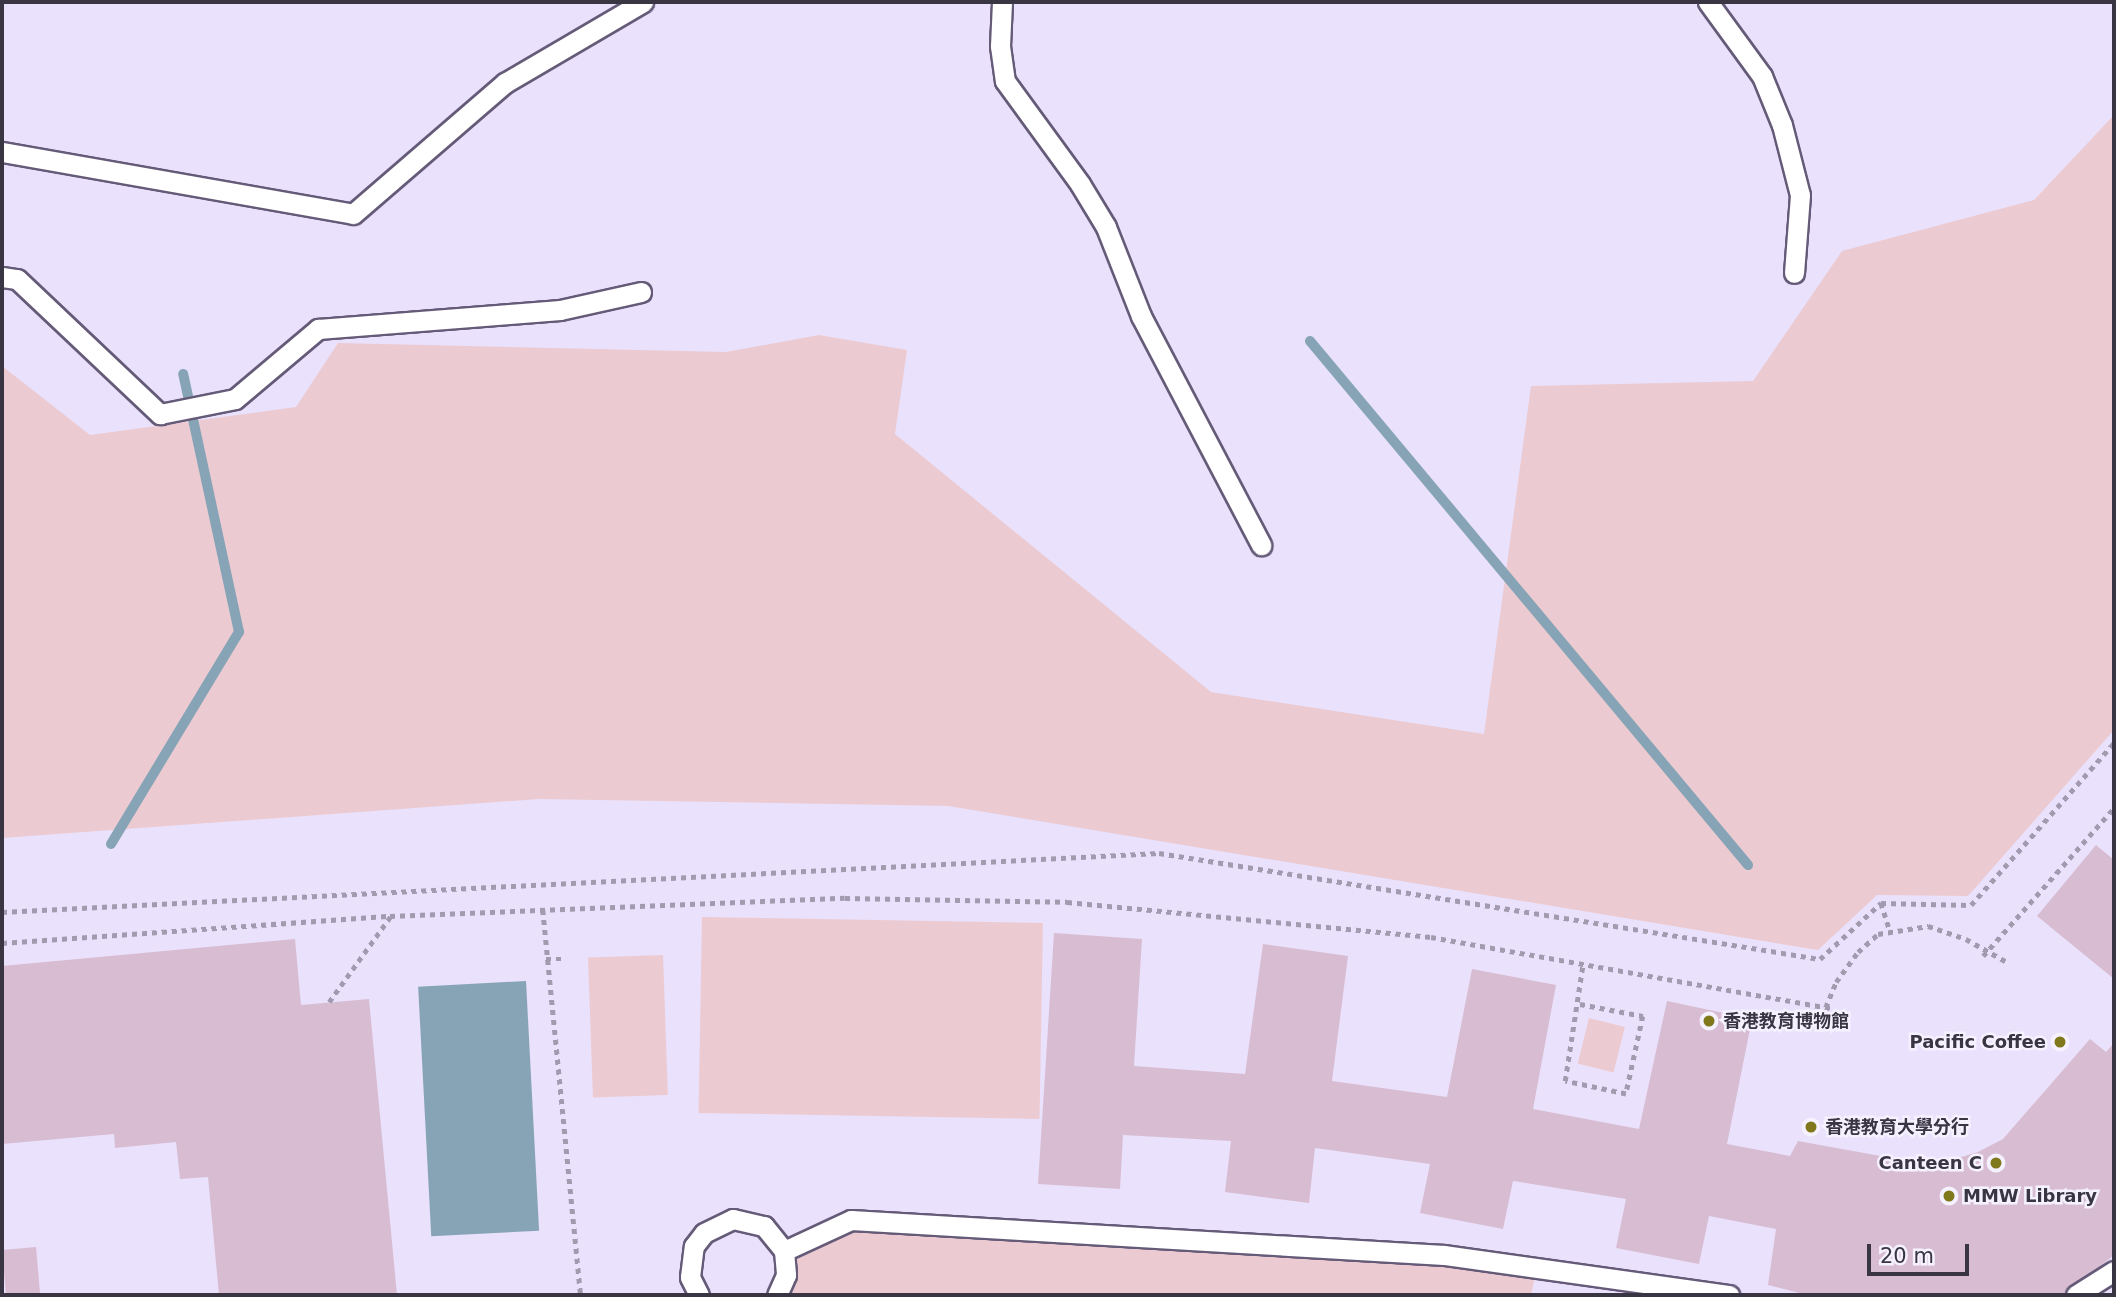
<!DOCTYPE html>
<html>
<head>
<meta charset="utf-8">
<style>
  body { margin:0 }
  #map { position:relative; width:2116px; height:1297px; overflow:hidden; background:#eae1fc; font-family:"DejaVu Sans","Noto Sans TC",sans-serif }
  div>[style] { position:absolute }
  .green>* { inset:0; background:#ebcbd1; transform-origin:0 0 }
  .water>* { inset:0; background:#87a4b6; transform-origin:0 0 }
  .stream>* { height:10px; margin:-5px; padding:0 5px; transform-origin:5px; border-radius:5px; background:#87a4b6 }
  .building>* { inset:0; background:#d8bdd2; transform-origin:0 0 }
  .path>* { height:4.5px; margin-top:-2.25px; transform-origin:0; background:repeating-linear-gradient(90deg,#a29bb0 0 5px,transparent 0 10px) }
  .roads { filter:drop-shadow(2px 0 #655b78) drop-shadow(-2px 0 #655b78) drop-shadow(0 2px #655b78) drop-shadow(0 -2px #655b78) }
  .service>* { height:19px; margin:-9.5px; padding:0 9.5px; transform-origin:9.5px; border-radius:9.5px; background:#fff }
  .dots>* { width:19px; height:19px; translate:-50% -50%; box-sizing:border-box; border:4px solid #f5f1ff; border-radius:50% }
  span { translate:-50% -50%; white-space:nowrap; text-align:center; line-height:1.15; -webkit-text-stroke:5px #f5f1ff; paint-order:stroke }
  .poi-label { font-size:18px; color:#393542; font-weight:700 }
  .left { translate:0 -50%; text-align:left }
  .right { translate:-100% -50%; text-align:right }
  .frame { position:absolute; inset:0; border:4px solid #393542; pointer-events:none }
  .scale { position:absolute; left:1867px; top:1244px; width:102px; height:32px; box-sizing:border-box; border:4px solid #393542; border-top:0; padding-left:9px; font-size:21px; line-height:24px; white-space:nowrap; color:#393542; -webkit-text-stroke:5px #f5f1ff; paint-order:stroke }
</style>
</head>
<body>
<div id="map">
  <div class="green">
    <i style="clip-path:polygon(2114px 115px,2114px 730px,1968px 896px,1877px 895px,1818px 950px,948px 806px,539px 799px,2px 838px,2px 366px,90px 435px,296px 407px,338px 343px,726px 352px,819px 335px,907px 350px,895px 434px,1211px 692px,1484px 734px,1531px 386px,1753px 381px,1842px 251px,2034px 200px)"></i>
    <i style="left:702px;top:917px;width:341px;height:196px;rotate:1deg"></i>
    <i style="left:663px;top:955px;width:140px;height:75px;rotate:88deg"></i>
    <i style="left:1589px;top:1018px;width:37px;height:47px;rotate:14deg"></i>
    <i style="clip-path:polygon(851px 1220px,1537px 1268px,1531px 1295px,777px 1295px,784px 1251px)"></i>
  </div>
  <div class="water">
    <i style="left:526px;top:981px;width:250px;height:108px;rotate:87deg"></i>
  </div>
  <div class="stream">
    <i style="left:1310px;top:341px;width:683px;rotate:50.11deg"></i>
    <i style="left:111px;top:844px;width:248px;rotate:-58.9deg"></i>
    <i style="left:239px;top:632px;width:264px;rotate:-102.2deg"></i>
  </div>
  <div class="building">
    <i style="clip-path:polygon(2096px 845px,2114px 860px,2114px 979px,2037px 916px)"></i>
    <i style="clip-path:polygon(1054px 933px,1142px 939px,1134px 1066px,1245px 1074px,1263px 944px,1348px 956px,1332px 1081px,1447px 1097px,1472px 969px,1556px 985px,1533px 1109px,1639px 1129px,1667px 1001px,1752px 1019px,1727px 1144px,1790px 1156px,1798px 1141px,1908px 1161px,1955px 1159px,1978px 1152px,2003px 1139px,2090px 1039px,2106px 1052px,2114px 1043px,2114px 1255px,2064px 1295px,1807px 1295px,1768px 1285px,1776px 1229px,1709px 1216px,1699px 1264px,1616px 1248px,1626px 1199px,1513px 1181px,1503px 1229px,1420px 1213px,1430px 1164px,1315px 1148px,1309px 1203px,1225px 1192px,1231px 1141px,1123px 1135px,1120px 1189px,1038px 1184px)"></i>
    <i style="clip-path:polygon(295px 939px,301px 1005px,369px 999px,397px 1295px,219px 1295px,208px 1177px,180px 1179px,176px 1142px,115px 1148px,114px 1134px,2px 1144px,2px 966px)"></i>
    <i style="left:36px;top:1247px;width:48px;height:34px;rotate:85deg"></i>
  </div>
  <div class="path">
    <i style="left:1881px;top:903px;width:29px;rotate:72deg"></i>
    <i style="left:543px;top:910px;width:387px;rotate:84.4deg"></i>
    <i style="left:2px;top:912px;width:1159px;rotate:-2.92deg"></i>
    <i style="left:1159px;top:853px;width:669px;rotate:9.11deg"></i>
    <i style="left:1820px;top:959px;width:83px;rotate:-42.6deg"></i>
    <i style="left:1881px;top:903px;width:90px;rotate:1.3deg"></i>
    <i style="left:1971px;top:905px;width:216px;rotate:-48.6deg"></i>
    <i style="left:2px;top:943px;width:389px;rotate:-4deg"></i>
    <i style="left:390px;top:916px;width:455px;rotate:-2.3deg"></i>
    <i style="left:845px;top:898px;width:222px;rotate:1deg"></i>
    <i style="left:1067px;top:902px;width:366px;rotate:5.5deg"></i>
    <i style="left:1431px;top:937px;width:406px;rotate:10.1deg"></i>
    <i style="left:1983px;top:956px;width:198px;rotate:-48.5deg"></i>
    <i style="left:546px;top:959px;width:17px"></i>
    <i style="left:329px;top:1002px;width:105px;rotate:-54.3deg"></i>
    <i style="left:1580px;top:1004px;width:64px;rotate:10.8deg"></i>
    <i style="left:1643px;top:1016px;width:80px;rotate:102.3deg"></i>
    <i style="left:1626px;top:1094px;width:62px;rotate:-168deg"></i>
    <i style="left:1565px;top:1081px;width:118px;rotate:-81.3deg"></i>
    <i style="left:1818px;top:1026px;width:48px;rotate:-67.8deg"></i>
    <i style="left:1836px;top:982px;width:37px;rotate:-54deg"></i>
    <i style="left:1858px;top:952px;width:27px;rotate:-42deg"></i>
    <i style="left:1878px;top:934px;width:51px;rotate:-9.1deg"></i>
    <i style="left:1928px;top:926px;width:40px;rotate:18.9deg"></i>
    <i style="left:1966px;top:939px;width:47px;rotate:29.3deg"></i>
  </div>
  <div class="roads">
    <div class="service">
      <i style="left:1002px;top:2px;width:44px;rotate:92.6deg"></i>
      <i style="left:1000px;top:46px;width:35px;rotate:82deg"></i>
      <i style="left:1005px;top:81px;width:127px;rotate:53.9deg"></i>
      <i style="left:1080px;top:184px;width:50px;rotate:58.8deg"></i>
      <i style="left:1106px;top:227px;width:96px;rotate:68.5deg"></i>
      <i style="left:1141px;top:316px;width:259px;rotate:62.3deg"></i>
      <i style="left:1708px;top:2px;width:92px;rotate:53.9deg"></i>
      <i style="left:1762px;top:76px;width:53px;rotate:67.8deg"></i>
      <i style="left:1782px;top:125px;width:72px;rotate:75.6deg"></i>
      <i style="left:1800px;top:195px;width:78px;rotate:94.4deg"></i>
      <i style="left:2px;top:152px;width:356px;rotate:10deg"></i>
      <i style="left:353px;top:214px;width:201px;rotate:-40.8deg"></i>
      <i style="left:505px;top:83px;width:160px;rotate:-30.4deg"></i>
      <i style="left:2px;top:277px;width:15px;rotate:8deg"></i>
      <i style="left:17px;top:279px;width:197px;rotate:43.4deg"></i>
      <i style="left:160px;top:414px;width:76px;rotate:-11.3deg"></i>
      <i style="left:235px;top:399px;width:109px;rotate:-40.1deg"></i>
      <i style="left:318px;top:329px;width:243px;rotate:-4.5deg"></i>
      <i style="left:560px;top:310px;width:83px;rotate:-12.5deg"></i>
      <i style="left:784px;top:1251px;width:74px;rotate:-24.8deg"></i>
      <i style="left:851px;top:1220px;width:594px;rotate:3.38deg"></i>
      <i style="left:1444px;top:1255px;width:288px;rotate:8deg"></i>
      <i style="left:699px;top:1295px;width:20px;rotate:-117deg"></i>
      <i style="left:690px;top:1277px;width:31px;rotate:-83deg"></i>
      <i style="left:694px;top:1246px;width:16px;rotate:-52deg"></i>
      <i style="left:704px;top:1233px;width:32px;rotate:-26deg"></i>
      <i style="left:733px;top:1219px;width:32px;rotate:13deg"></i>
      <i style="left:764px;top:1226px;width:32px;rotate:51deg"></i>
      <i style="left:784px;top:1251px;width:24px;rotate:85deg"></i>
      <i style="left:786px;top:1275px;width:22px;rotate:114deg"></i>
      <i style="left:2076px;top:1295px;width:45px;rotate:-32.3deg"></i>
    </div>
  </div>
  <div class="dots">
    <i style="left:1709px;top:1021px;background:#81781c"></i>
    <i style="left:2060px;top:1042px;background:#81781c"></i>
    <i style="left:1811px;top:1127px;background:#81781c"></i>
    <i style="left:1996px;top:1163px;background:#81781c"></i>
    <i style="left:1949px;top:1196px;background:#81781c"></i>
  </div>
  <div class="poi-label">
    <span class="left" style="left:1723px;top:1021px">香港教育博物館</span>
    <span class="right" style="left:2046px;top:1042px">Pacific Coffee</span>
    <span class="left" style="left:1825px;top:1127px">香港教育大學分行</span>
    <span class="right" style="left:1982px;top:1163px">Canteen C</span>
    <span class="left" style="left:1963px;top:1196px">MMW Library</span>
  </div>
  <div class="frame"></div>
  <div class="scale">20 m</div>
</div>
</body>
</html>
